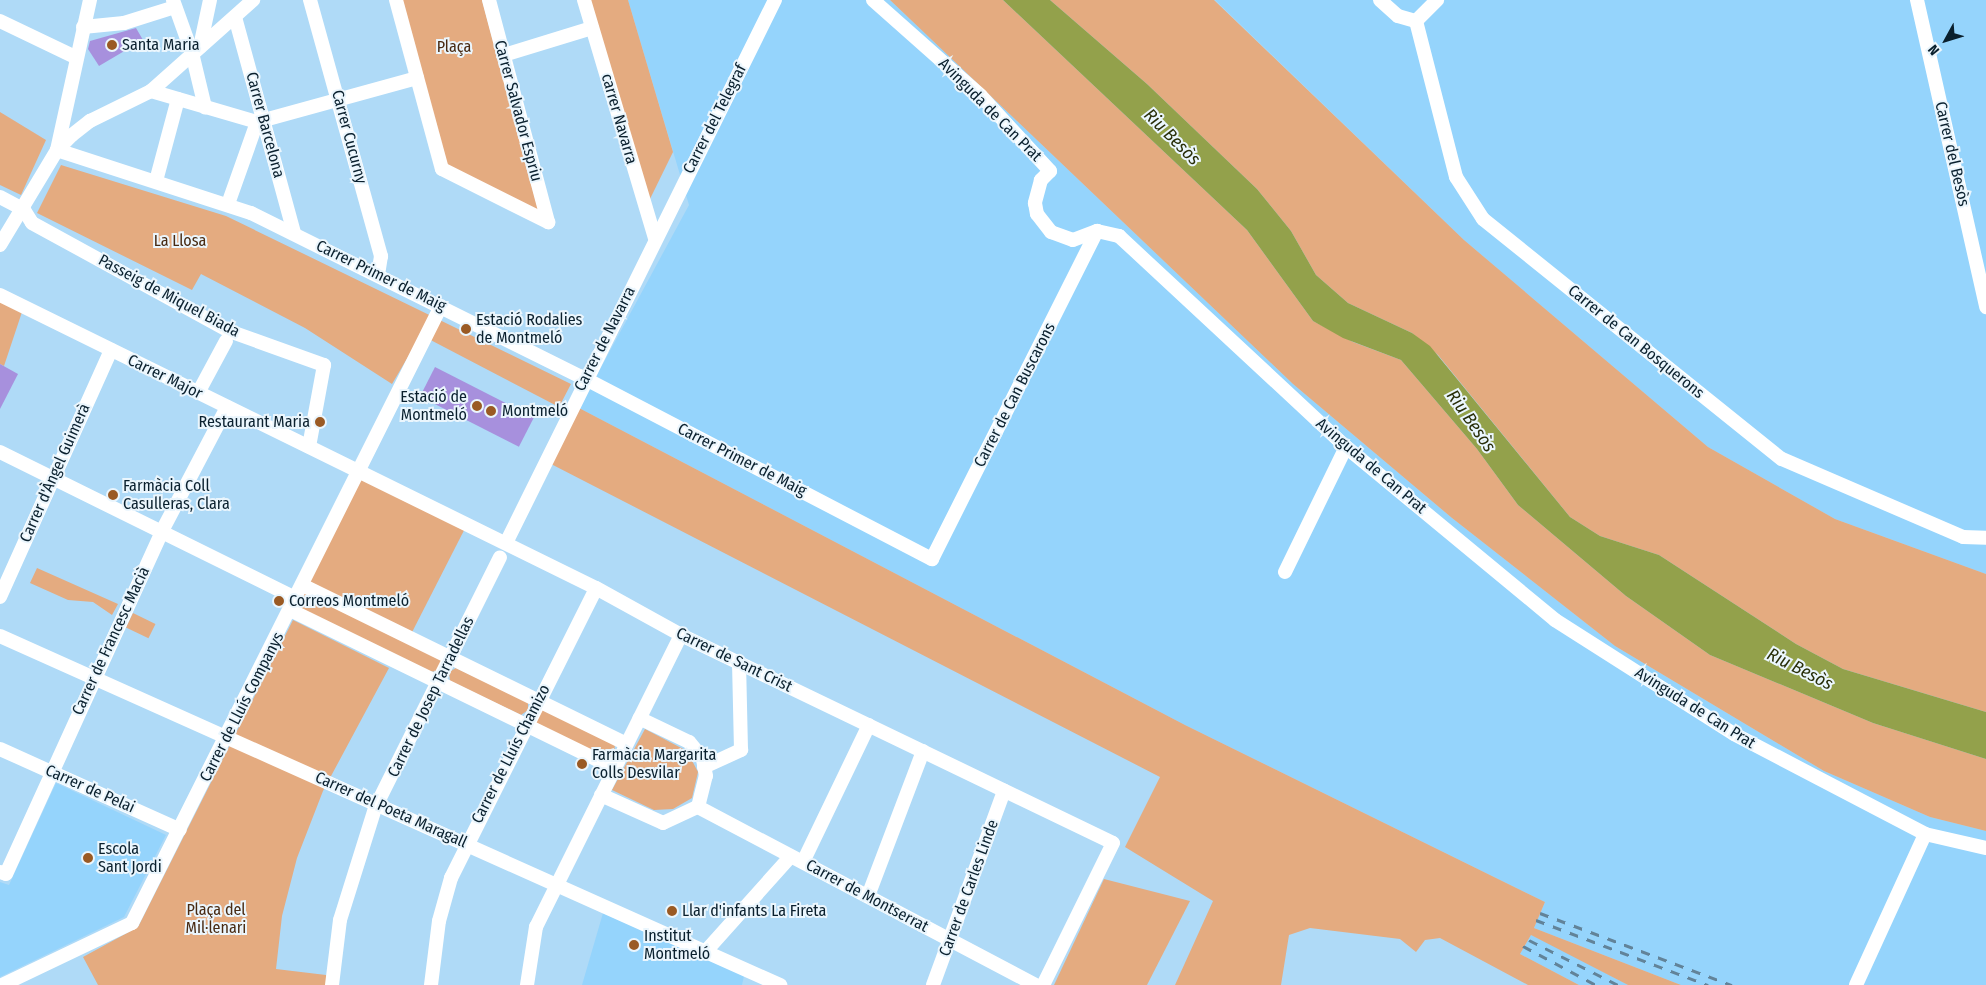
<!DOCTYPE html>
<html>
<head>
<meta charset="utf-8">
<style>
  body { margin:0 }
  #map { position:relative; width:1986px; height:985px; overflow:hidden; background:#afdaf7; font-family:"Fira Sans Condensed",sans-serif }
  div>[style] { position:absolute }
  .built>* { inset:0; background:#95d4fc }
  .green>* { inset:0; background:#e4ab80; transform-origin:0 0 }
  .water>* { inset:0; background:#93a14b }
  .building>* { inset:0; background:#a790dd; transform-origin:0 0 }
  .minor>* { height:14px; margin:-7px; padding:0 7px; transform-origin:7px; border-radius:7px; background:#fff }
  .rail>* { height:3px; margin-top:-1.5px; transform-origin:0; background:repeating-linear-gradient(90deg,#628399 0 9px,transparent 0 18px) }
  .dots>* { width:14px; height:14px; translate:-50% -50%; box-sizing:border-box; border:2px solid #ebf6fd; border-radius:50% }
  span { translate:-50% -50%; white-space:nowrap; text-align:center; line-height:1.15; -webkit-text-stroke:4px #ebf6fd; paint-order:stroke }
  .poi-label { font-size:16px; color:#0a202e }
  .left { translate:0 -50%; text-align:left }
  .right { translate:-100% -50%; text-align:right }
  .park-label { font-size:16px; color:#482a12 }
  .street-label { font-size:16px; color:#0a202e }
  .water-label { font-size:18px; color:#292f09; font-style:italic }
  .north { position:absolute; left:1921px; top:15px; width:50px; height:50px; -webkit-text-stroke:4px #ebf6fd; paint-order:stroke; rotate:231deg; font-size:14px; font-weight:700; line-height:20px; text-align:center; color:#0a202e }
  .north::after { content:''; display:block; margin:auto; width:18px; height:22px; background:#0a202e; clip-path:polygon(50% 0,100% 100%,50% 72%,0 100%) }
</style>
</head>
<body>
<div id="map">
  <div class="built">
    <i style="clip-path:polygon(628px 0,890px 0,1293px 384px,1452px 518px,1615px 646px,1824px 771px,1930px 817px,1986px 831px,1986px 985px,1681px 985px,1534px 928px,1545px 902px,1185px 725px,579px 408px,689px 205px)"></i>
    <i style="clip-path:polygon(1215px 0,1986px 0,1986px 574px,1835px 519px,1708px 447px,1464px 240px)"></i>
    <i style="clip-path:polygon(56px 783px,166px 835px,124px 917px,0 977px,0 882px,9px 885px)"></i>
    <i style="clip-path:polygon(603px 913px,744px 976px,742px 985px,582px 985px)"></i>
    <i style="clip-path:polygon(1531px 935px,1574px 956px,1628px 985px,1579px 985px,1520px 954px)"></i>
  </div>
  <div class="green">
    <i style="clip-path:polygon(401px 0,482px 0,539px 213px,446px 166px)"></i>
    <i style="clip-path:polygon(590px 0,628px 0,673px 152px,649px 201px)"></i>
    <i style="clip-path:polygon(890px 0,1003px 0,1247px 230px,1313px 321px,1353px 342px,1401px 360px,1477px 449px,1518px 505px,1626px 596px,1710px 655px,1873px 723px,1986px 759px,1986px 831px,1930px 817px,1824px 771px,1615px 646px,1452px 518px,1293px 384px)"></i>
    <i style="clip-path:polygon(1050px 0,1214px 0,1464px 240px,1708px 447px,1835px 519px,1986px 574px,1986px 712px,1843px 669px,1796px 644px,1659px 555px,1600px 536px,1570px 517px,1438px 355px,1412px 333px,1348px 303px,1316px 275px,1291px 231px,1257px 189px,1147px 84px)"></i>
    <i style="clip-path:polygon(0 112px,46px 140px,21px 195px,0 185px)"></i>
    <i style="clip-path:polygon(61px 165px,226px 216px,571px 384px,559px 407px,421px 335px,392px 384px,305px 328px,201px 274px,192px 290px,37px 213px)"></i>
    <i style="clip-path:polygon(0 293px,24px 306px,4px 366px,0 364px)"></i>
    <i style="clip-path:polygon(579px 408px,1185px 725px,1545px 902px,1534px 928px,1681px 985px,1628px 985px,1531px 935px,1520px 954px,1579px 985px,1528px 985px,1440px 938px,1425px 940px,1416px 952px,1400px 939px,1310px 928px,1289px 935px,1281px 985px,1175px 985px,1213px 901px,1125px 847px,1160px 777px,551px 464px)"></i>
    <i style="left:362px;top:475px;width:116px;height:122px;rotate:27deg"></i>
    <i style="clip-path:polygon(37px 568px,118px 604px,112px 615px,93px 602px,68px 600px,30px 583px)"></i>
    <i style="clip-path:polygon(304px 593px,442px 660px,439px 671px,428px 672px,302px 609px,298px 602px)"></i>
    <i style="left:133px;top:613px;width:25px;height:16px;rotate:26deg"></i>
    <i style="clip-path:polygon(293px 620px,389px 668px,323px 791px,297px 858px,282px 916px,276px 969px,326px 975px,326px 985px,98px 985px,83px 957px,138px 927px)"></i>
    <i style="clip-path:polygon(456px 668px,528px 702px,528px 710px,521px 715px,450px 681px,449px 672px)"></i>
    <i style="clip-path:polygon(542px 709px,615px 744px,614px 753px,609px 759px,538px 726px,536px 722px)"></i>
    <i style="clip-path:polygon(645px 729px,687px 751px,698px 772px,692px 798px,673px 809px,654px 810px,612px 790px)"></i>
    <i style="clip-path:polygon(1104px 879px,1190px 901px,1147px 985px,1054px 985px)"></i>
  </div>
  <div class="water">
    <i style="clip-path:polygon(1003px 0,1050px 0,1147px 84px,1257px 189px,1291px 231px,1316px 275px,1348px 303px,1412px 333px,1430px 346px,1570px 517px,1600px 536px,1659px 555px,1796px 644px,1843px 669px,1986px 712px,1986px 759px,1873px 723px,1710px 655px,1626px 596px,1518px 505px,1477px 449px,1401px 360px,1343px 338px,1313px 321px,1247px 230px)"></i>
  </div>
  <div class="building">
    <i style="clip-path:polygon(136px 28px,143px 40px,99px 66px,88px 49px,90px 41px)"></i>
    <i style="clip-path:polygon(0 364px,18px 374px,0 409px)"></i>
    <i style="left:435px;top:367px;width:111px;height:33px;rotate:27deg"></i>
  </div>
  <div class="minor">
    <i style="left:173px;top:0;width:56px;rotate:70.3deg"></i>
    <i style="left:192px;top:53px;width:56px;rotate:76.5deg"></i>
    <i style="left:310px;top:0;width:266px;rotate:74.5deg"></i>
    <i style="left:381px;top:256px;width:19px;rotate:99deg"></i>
    <i style="left:396px;top:0;width:175px;rotate:74.8deg"></i>
    <i style="left:442px;top:169px;width:119px;rotate:26.6deg"></i>
    <i style="left:489px;top:0;width:230px;rotate:75.1deg"></i>
    <i style="left:584px;top:0;width:248px;rotate:73.4deg"></i>
    <i style="left:873px;top:0;width:144px;rotate:41.6deg"></i>
    <i style="left:981px;top:96px;width:102px;rotate:47.4deg"></i>
    <i style="left:1050px;top:171px;width:13px;rotate:135deg"></i>
    <i style="left:1041px;top:180px;width:24px;rotate:105deg"></i>
    <i style="left:1035px;top:203px;width:11px;rotate:80deg"></i>
    <i style="left:1037px;top:214px;width:23px;rotate:52deg"></i>
    <i style="left:1051px;top:232px;width:23px;rotate:20deg"></i>
    <i style="left:1073px;top:240px;width:26px;rotate:-21deg"></i>
    <i style="left:1097px;top:231px;width:23px;rotate:13deg"></i>
    <i style="left:1119px;top:236px;width:310px;rotate:42.9deg"></i>
    <i style="left:1346px;top:447px;width:271px;rotate:39.6deg"></i>
    <i style="left:1555px;top:620px;width:212px;rotate:32.5deg"></i>
    <i style="left:1734px;top:734px;width:216px;rotate:27.6deg"></i>
    <i style="left:1925px;top:834px;width:63px;rotate:12.9deg"></i>
    <i style="left:1380px;top:0;width:24px;rotate:42deg"></i>
    <i style="left:1398px;top:16px;width:19px;rotate:16deg"></i>
    <i style="left:1416px;top:21px;width:30px;rotate:-45deg"></i>
    <i style="left:1917px;top:0;width:315px;rotate:77.3deg"></i>
    <i style="left:235px;top:17px;width:224px;rotate:74.7deg"></i>
    <i style="left:0;top:21px;width:83px;rotate:25.6deg"></i>
    <i style="left:1416px;top:21px;width:161px;rotate:75.6deg"></i>
    <i style="left:1456px;top:177px;width:50px;rotate:57.3deg"></i>
    <i style="left:1483px;top:219px;width:383px;rotate:38.8deg"></i>
    <i style="left:1782px;top:459px;width:197px;rotate:23.3deg"></i>
    <i style="left:1963px;top:537px;width:23px;rotate:2deg"></i>
    <i style="left:83px;top:27px;width:41px;rotate:-5.6deg"></i>
    <i style="left:124px;top:23px;width:53px;rotate:-17.4deg"></i>
    <i style="left:200px;top:47px;width:48px;rotate:-78deg"></i>
    <i style="left:504px;top:55px;width:92px;rotate:-17.1deg"></i>
    <i style="left:151px;top:91px;width:110px;rotate:16.3deg"></i>
    <i style="left:257px;top:122px;width:166px;rotate:-15.4deg"></i>
    <i style="left:57px;top:150px;width:204px;rotate:18deg"></i>
    <i style="left:251px;top:213px;width:367px;rotate:26.4deg"></i>
    <i style="left:580px;top:376px;width:397px;rotate:27.5deg"></i>
    <i style="left:932px;top:559px;width:367px;rotate:-63.3deg"></i>
    <i style="left:57px;top:150px;width:154px;rotate:-77.6deg"></i>
    <i style="left:156px;top:181px;width:85px;rotate:-75deg"></i>
    <i style="left:0;top:197px;width:27px;rotate:28deg"></i>
    <i style="left:24px;top:210px;width:15px;rotate:58deg"></i>
    <i style="left:32px;top:223px;width:225px;rotate:28.7deg"></i>
    <i style="left:229px;top:331px;width:101px;rotate:19.7deg"></i>
    <i style="left:324px;top:365px;width:83px;rotate:100.4deg"></i>
    <i style="left:228px;top:204px;width:87px;rotate:-70.5deg"></i>
    <i style="left:0;top:245px;width:111px;rotate:-59deg"></i>
    <i style="left:57px;top:150px;width:21px;rotate:-45deg"></i>
    <i style="left:72px;top:135px;width:23px;rotate:-38deg"></i>
    <i style="left:90px;top:121px;width:68px;rotate:-26.2deg"></i>
    <i style="left:151px;top:91px;width:137px;rotate:-41.7deg"></i>
    <i style="left:0;top:295px;width:664px;rotate:26.18deg"></i>
    <i style="left:596px;top:588px;width:97px;rotate:28.9deg"></i>
    <i style="left:681px;top:635px;width:479px;rotate:25.7deg"></i>
    <i style="left:1113px;top:843px;width:158px;rotate:116.2deg"></i>
    <i style="left:198px;top:393px;width:59px;rotate:-61.7deg"></i>
    <i style="left:0;top:452px;width:330px;rotate:26.3deg"></i>
    <i style="left:506px;top:543px;width:606px;rotate:-63.65deg"></i>
    <i style="left:1285px;top:572px;width:139px;rotate:-64deg"></i>
    <i style="left:302px;top:585px;width:361px;rotate:26.1deg"></i>
    <i style="left:0;top:597px;width:271px;rotate:-65.8deg"></i>
    <i style="left:290px;top:610px;width:360px;rotate:26deg"></i>
    <i style="left:0;top:636px;width:855px;rotate:24.11deg"></i>
    <i style="left:0;top:749px;width:197px;rotate:24.2deg"></i>
    <i style="left:704px;top:767px;width:41px;rotate:-24.7deg"></i>
    <i style="left:741px;top:750px;width:87px;rotate:-91.3deg"></i>
    <i style="left:601px;top:795px;width:68px;rotate:24.3deg"></i>
    <i style="left:663px;top:823px;width:38px;rotate:-25deg"></i>
    <i style="left:698px;top:807px;width:32px;rotate:-76deg"></i>
    <i style="left:706px;top:776px;width:17px;rotate:-100deg"></i>
    <i style="left:703px;top:759px;width:22px;rotate:-129deg"></i>
    <i style="left:689px;top:742px;width:55px;rotate:-154.4deg"></i>
    <i style="left:698px;top:807px;width:382px;rotate:27.8deg"></i>
    <i style="left:803px;top:862px;width:152px;rotate:-64.3deg"></i>
    <i style="left:0;top:872px;width:6px;rotate:18deg"></i>
    <i style="left:6px;top:874px;width:377px;rotate:-65.5deg"></i>
    <i style="left:162px;top:531px;width:140px;rotate:-62.3deg"></i>
    <i style="left:868px;top:896px;width:155px;rotate:-69.2deg"></i>
    <i style="left:706px;top:951px;width:127px;rotate:-48.2deg"></i>
    <i style="left:2px;top:985px;width:144px;rotate:-25.5deg"></i>
    <i style="left:132px;top:923px;width:690px;rotate:-63.4deg"></i>
    <i style="left:332px;top:985px;width:65px;rotate:-83deg"></i>
    <i style="left:340px;top:920px;width:117px;rotate:-72.6deg"></i>
    <i style="left:375px;top:808px;width:280px;rotate:-63.5deg"></i>
    <i style="left:431px;top:985px;width:64px;rotate:-82.9deg"></i>
    <i style="left:439px;top:921px;width:45px;rotate:-74.4deg"></i>
    <i style="left:451px;top:878px;width:324px;rotate:-63.4deg"></i>
    <i style="left:527px;top:985px;width:59px;rotate:-81.2deg"></i>
    <i style="left:536px;top:927px;width:326px;rotate:-63.6deg"></i>
    <i style="left:933px;top:985px;width:207px;rotate:-69.9deg"></i>
    <i style="left:1856px;top:985px;width:166px;rotate:-65.4deg"></i>
  </div>
  <div class="rail">
    <i style="left:1540px;top:913px;width:205px;rotate:20.6deg"></i>
    <i style="left:1536px;top:920px;width:184px;rotate:20.7deg"></i>
    <i style="left:1529px;top:940px;width:100px;rotate:26.8deg"></i>
    <i style="left:1523px;top:946px;width:83px;rotate:28.1deg"></i>
  </div>
  <div class="dots">
    <i style="left:112px;top:45px;background:#9a5a24"></i>
    <i style="left:466px;top:329px;background:#9a5a24"></i>
    <i style="left:477px;top:406px;background:#9a5a24"></i>
    <i style="left:491px;top:411px;background:#9a5a24"></i>
    <i style="left:320px;top:422px;background:#9a5a24"></i>
    <i style="left:113px;top:495px;background:#9a5a24"></i>
    <i style="left:279px;top:601px;background:#9a5a24"></i>
    <i style="left:582px;top:764px;background:#9a5a24"></i>
    <i style="left:88px;top:858px;background:#9a5a24"></i>
    <i style="left:672px;top:911px;background:#9a5a24"></i>
    <i style="left:634px;top:945px;background:#9a5a24"></i>
  </div>
  <div class="poi-label">
    <span class="left" style="left:122px;top:45px">Santa Maria</span>
    <span class="left" style="left:476px;top:329px">Estació Rodalies<br>de Montmeló</span>
    <span class="right" style="left:467px;top:406px">Estació de<br>Montmeló</span>
    <span class="left" style="left:502px;top:411px">Montmeló</span>
    <span class="right" style="left:310px;top:422px">Restaurant Maria</span>
    <span class="left" style="left:123px;top:495px">Farmàcia Coll<br>Casulleras, Clara</span>
    <span class="left" style="left:289px;top:601px">Correos Montmeló</span>
    <span class="left" style="left:592px;top:764px">Farmàcia Margarita<br>Colls Desvilar</span>
    <span class="left" style="left:98px;top:858px">Escola<br>Sant Jordi</span>
    <span class="left" style="left:682px;top:911px">Llar d'infants La Fireta</span>
    <span class="left" style="left:644px;top:945px">Institut<br>Montmeló</span>
  </div>
  <div class="park-label">
    <span style="left:454px;top:47px">Plaça</span>
    <span style="left:180px;top:241px">La Llosa</span>
    <span style="left:216px;top:919px">Plaça del<br>Mil·lenari</span>
  </div>
  <div class="street-label">
    <span style="left:990px;top:110px;rotate:45deg">Avinguda de Can Prat</span>
    <span style="left:518px;top:111px;rotate:75deg">Carrer Salvador Espriu</span>
    <span style="left:619px;top:119px;rotate:74deg">carrer Navarra</span>
    <span style="left:715px;top:119px;rotate:-63deg">Carrer del Telegraf</span>
    <span style="left:265px;top:125px;rotate:75deg">Carrer Barcelona</span>
    <span style="left:349px;top:137px;rotate:75deg">Carrer Cucurny</span>
    <span style="left:1952px;top:154px;rotate:77deg">Carrer del Besòs</span>
    <span style="left:381px;top:276px;rotate:26deg">Carrer Primer de Maig</span>
    <span style="left:169px;top:296px;rotate:28deg">Passeig de Miquel Biada</span>
    <span style="left:605px;top:339px;rotate:-63deg">Carrer de Navarra</span>
    <span style="left:1636px;top:342px;rotate:39deg">Carrer de Can Bosquerons</span>
    <span style="left:165px;top:377px;rotate:26deg">Carrer Major</span>
    <span style="left:1015px;top:395px;rotate:-63deg">Carrer de Can Buscarons</span>
    <span style="left:742px;top:460px;rotate:27deg">Carrer Primer de Maig</span>
    <span style="left:1371px;top:466px;rotate:40deg">Avinguda de Can Prat</span>
    <span style="left:55px;top:473px;rotate:-66deg">Carrer d'Àngel Guimerà</span>
    <span style="left:111px;top:641px;rotate:-65deg">Carrer de Francesc Macià</span>
    <span style="left:734px;top:660px;rotate:26deg">Carrer de Sant Crist</span>
    <span style="left:431px;top:697px;rotate:-64deg">Carrer de Josep Tarradellas</span>
    <span style="left:242px;top:707px;rotate:-63deg">Carrer de Lluís Companys</span>
    <span style="left:1695px;top:708px;rotate:32deg">Avinguda de Can Prat</span>
    <span style="left:511px;top:754px;rotate:-63deg">Carrer de Lluís Chamizo</span>
    <span style="left:90px;top:789px;rotate:24deg">Carrer de Pelai</span>
    <span style="left:391px;top:810px;rotate:24deg">Carrer del Poeta Maragall</span>
    <span style="left:969px;top:888px;rotate:-70deg">Carrer de Carles Linde</span>
    <span style="left:867px;top:896px;rotate:28deg">Carrer de Montserrat</span>
  </div>
  <div class="water-label">
    <span style="left:1172px;top:137px;rotate:45deg">Riu Besòs</span>
    <span style="left:1471px;top:421px;rotate:55deg">Riu Besòs</span>
    <span style="left:1800px;top:669px;rotate:27deg">Riu Besòs</span>
  </div>
  <div class="north">N</div>
</div>
</body>
</html>
